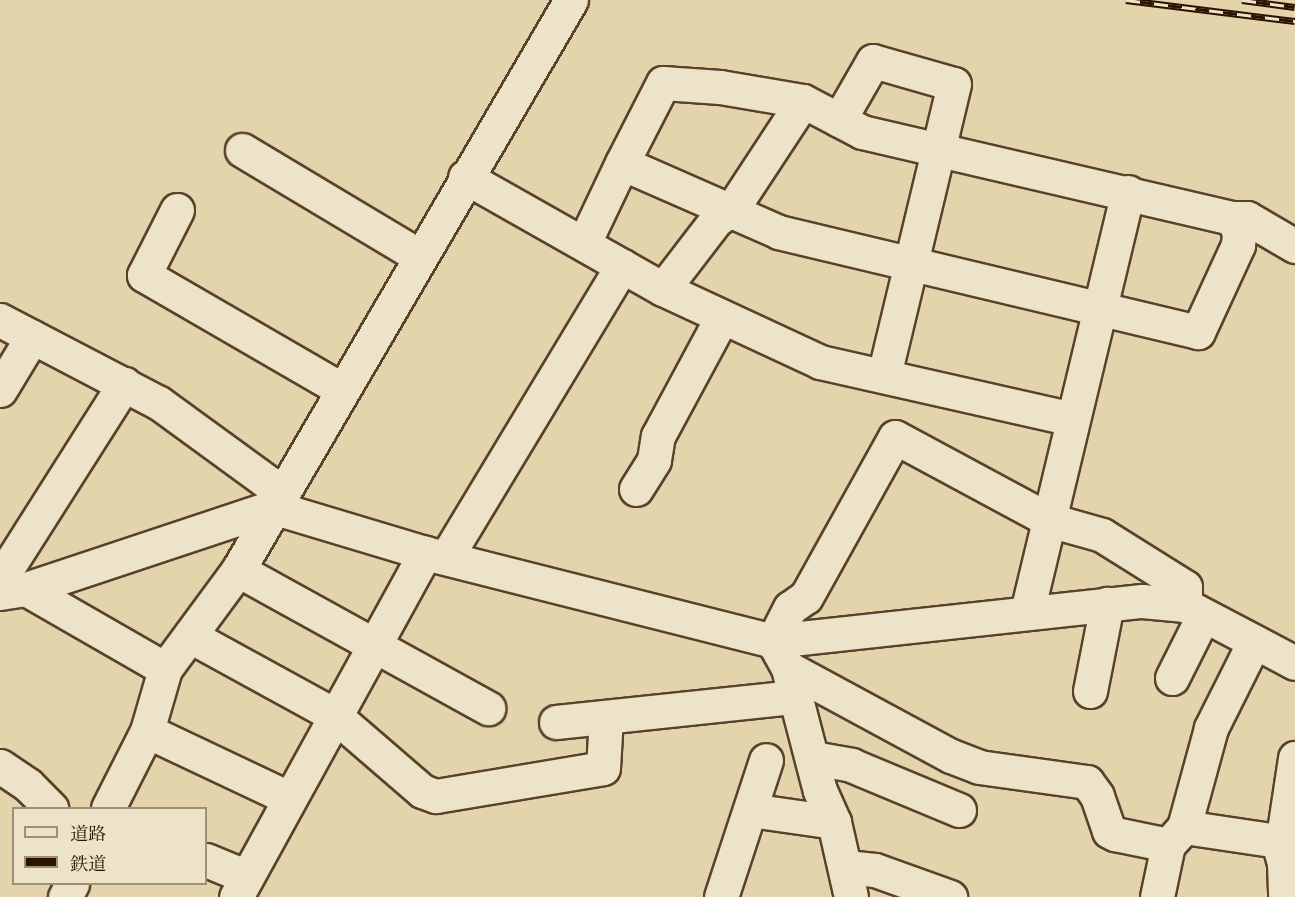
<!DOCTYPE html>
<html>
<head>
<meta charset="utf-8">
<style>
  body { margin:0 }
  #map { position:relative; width:1295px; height:897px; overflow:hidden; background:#e3d4ac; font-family:"Old Standard TT","Noto Serif JP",serif }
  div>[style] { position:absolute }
  .roads { filter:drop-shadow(2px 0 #59422c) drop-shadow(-2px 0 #59422c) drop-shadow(0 2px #59422c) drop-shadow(0 -2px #59422c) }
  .minor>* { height:33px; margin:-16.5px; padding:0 16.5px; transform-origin:16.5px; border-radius:16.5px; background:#ede3c9 }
  .rail>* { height:7px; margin-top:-3.5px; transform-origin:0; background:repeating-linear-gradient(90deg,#ede3c9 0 14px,#2b1202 0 28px); box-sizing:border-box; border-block:2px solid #2b1202 }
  span { translate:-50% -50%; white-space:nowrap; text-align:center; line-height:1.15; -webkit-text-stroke:4.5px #ede3c9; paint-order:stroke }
  .legend { position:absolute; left:12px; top:807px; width:195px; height:78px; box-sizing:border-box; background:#ede3c9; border:2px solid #9f8f79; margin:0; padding:8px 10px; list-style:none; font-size:18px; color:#2b1202 }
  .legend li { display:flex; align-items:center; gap:12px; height:30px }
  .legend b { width:30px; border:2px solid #9f8f79 }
</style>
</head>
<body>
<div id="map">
  <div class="roads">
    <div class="minor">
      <i style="left:839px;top:120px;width:68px;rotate:-60deg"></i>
      <i style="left:873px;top:61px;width:84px;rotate:15.9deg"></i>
      <i style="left:954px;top:84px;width:300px;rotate:103.5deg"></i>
      <i style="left:242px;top:150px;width:206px;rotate:30.9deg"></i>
      <i style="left:465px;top:177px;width:227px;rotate:29.5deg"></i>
      <i style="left:663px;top:289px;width:173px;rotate:24.9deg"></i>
      <i style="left:820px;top:362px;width:259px;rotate:12.7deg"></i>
      <i style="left:177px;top:210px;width:73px;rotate:116.9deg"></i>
      <i style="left:144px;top:275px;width:228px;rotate:30.1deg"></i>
      <i style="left:1232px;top:218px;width:15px"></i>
      <i style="left:1247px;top:218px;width:56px;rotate:30.3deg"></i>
      <i style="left:584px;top:243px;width:89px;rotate:-64.6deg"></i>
      <i style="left:622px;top:163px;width:90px;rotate:-62.9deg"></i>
      <i style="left:663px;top:83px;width:57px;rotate:4deg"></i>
      <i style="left:720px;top:87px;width:84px;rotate:9.6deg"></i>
      <i style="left:803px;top:101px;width:67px;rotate:27.7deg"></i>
      <i style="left:862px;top:132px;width:380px;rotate:13.1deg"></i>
      <i style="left:1232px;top:218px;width:16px;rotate:63deg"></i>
      <i style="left:1239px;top:232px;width:13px;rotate:94deg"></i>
      <i style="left:1238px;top:245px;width:96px;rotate:114.7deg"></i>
      <i style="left:1198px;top:332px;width:431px;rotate:-166.6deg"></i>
      <i style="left:779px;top:232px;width:171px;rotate:-156.3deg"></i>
      <i style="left:663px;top:289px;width:87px;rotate:-52.5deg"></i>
      <i style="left:716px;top:220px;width:19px;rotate:-35deg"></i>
      <i style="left:732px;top:209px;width:129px;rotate:-56.7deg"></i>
      <i style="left:0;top:320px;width:179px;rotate:27.6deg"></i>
      <i style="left:159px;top:403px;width:151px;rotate:36.1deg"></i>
      <i style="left:0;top:390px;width:62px;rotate:-58.9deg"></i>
      <i style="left:636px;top:489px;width:34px;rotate:-58deg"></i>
      <i style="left:654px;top:460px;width:24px;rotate:-81deg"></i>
      <i style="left:658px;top:436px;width:133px;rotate:-61.7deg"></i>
      <i style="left:447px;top:556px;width:339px;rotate:-58.9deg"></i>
      <i style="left:238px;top:570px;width:286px;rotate:28.9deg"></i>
      <i style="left:0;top:588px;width:10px;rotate:-84deg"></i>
      <i style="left:1px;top:578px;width:230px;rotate:-57.6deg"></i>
      <i style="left:26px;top:589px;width:160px;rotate:29.9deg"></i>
      <i style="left:0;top:593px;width:26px;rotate:-9deg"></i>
      <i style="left:26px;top:589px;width:259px;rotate:-18.4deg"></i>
      <i style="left:272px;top:507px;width:160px;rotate:16.7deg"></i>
      <i style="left:425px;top:553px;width:359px;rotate:14.2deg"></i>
      <i style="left:773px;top:641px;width:371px;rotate:-6.2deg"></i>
      <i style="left:1142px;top:601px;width:43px;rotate:5.3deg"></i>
      <i style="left:1185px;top:605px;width:124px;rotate:27.8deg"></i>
      <i style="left:1027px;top:612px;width:432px;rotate:-76.5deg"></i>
      <i style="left:190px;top:636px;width:164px;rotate:28.7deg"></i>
      <i style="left:334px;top:715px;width:116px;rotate:40.8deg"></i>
      <i style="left:422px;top:791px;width:15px;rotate:20deg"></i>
      <i style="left:436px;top:796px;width:169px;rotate:-9.5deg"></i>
      <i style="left:603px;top:768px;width:50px;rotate:-86.6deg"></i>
      <i style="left:788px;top:668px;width:185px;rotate:28.4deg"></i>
      <i style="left:951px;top:756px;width:30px;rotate:21deg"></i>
      <i style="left:979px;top:767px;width:109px;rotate:7.9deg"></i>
      <i style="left:1087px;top:782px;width:17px;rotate:54deg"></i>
      <i style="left:1097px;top:796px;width:37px;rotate:71deg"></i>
      <i style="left:1109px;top:831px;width:7px;rotate:27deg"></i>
      <i style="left:1115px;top:834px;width:54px;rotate:11.7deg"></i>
      <i style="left:1168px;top:845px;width:24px;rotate:-48deg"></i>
      <i style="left:1184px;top:827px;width:95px;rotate:8.5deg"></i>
      <i style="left:1278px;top:841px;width:23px;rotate:75deg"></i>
      <i style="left:1284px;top:863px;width:11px;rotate:10deg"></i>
      <i style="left:1172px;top:678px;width:69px;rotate:-63.4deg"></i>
      <i style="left:1090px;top:691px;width:89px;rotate:-78.9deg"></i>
      <i style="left:556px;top:722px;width:240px;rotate:-6deg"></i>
      <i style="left:147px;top:731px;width:157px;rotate:25.3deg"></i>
      <i style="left:813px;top:758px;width:39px;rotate:10deg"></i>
      <i style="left:851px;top:765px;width:117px;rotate:22.6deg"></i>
      <i style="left:0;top:766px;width:34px;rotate:34deg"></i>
      <i style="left:28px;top:785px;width:33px;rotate:45deg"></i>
      <i style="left:108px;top:808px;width:86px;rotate:-63.1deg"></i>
      <i style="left:147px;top:731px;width:65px;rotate:-73.8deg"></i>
      <i style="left:165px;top:669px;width:123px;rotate:-53.6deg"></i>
      <i style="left:238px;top:570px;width:660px;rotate:-59.71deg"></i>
      <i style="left:750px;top:810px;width:85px;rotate:8.1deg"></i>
      <i style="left:1184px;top:827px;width:103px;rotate:-74.7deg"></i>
      <i style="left:1211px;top:728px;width:96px;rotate:-63.4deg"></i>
      <i style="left:1278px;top:841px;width:12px;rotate:-59deg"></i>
      <i style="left:1284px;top:831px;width:74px;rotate:-81.4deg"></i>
      <i style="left:206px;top:860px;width:44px;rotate:22.5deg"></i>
      <i style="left:1284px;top:863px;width:34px;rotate:88deg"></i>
      <i style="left:846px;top:867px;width:29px;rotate:6deg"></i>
      <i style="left:875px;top:870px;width:80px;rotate:19.8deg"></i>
      <i style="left:65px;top:897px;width:15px;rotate:-62deg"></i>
      <i style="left:236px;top:897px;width:393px;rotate:-61.2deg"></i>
      <i style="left:721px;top:897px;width:144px;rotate:-71.8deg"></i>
      <i style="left:851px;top:897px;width:77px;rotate:-102.8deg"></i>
      <i style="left:834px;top:822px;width:34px;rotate:-114deg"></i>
      <i style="left:820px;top:791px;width:127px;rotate:-104.6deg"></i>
      <i style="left:788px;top:668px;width:31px;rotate:-119deg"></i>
      <i style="left:773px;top:641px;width:37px;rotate:-63deg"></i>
      <i style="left:790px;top:608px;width:19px;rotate:-35deg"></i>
      <i style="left:806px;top:597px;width:183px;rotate:-60.9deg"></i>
      <i style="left:895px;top:437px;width:175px;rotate:28.3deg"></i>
      <i style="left:1049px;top:520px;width:55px;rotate:15.8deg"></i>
      <i style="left:1102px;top:535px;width:98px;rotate:32.1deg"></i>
      <i style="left:1185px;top:587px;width:18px;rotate:90deg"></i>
      <i style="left:1157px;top:897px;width:53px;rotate:-78.1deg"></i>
    </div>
  </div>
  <div class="rail">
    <i style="left:1126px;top:0;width:170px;rotate:7.1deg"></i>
    <i style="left:1242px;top:0;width:53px;rotate:7.5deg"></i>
  </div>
  <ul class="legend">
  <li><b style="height:8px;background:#ede3c9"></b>道路</li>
  <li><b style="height:8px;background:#2b1202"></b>鉄道</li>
  </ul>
</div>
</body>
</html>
